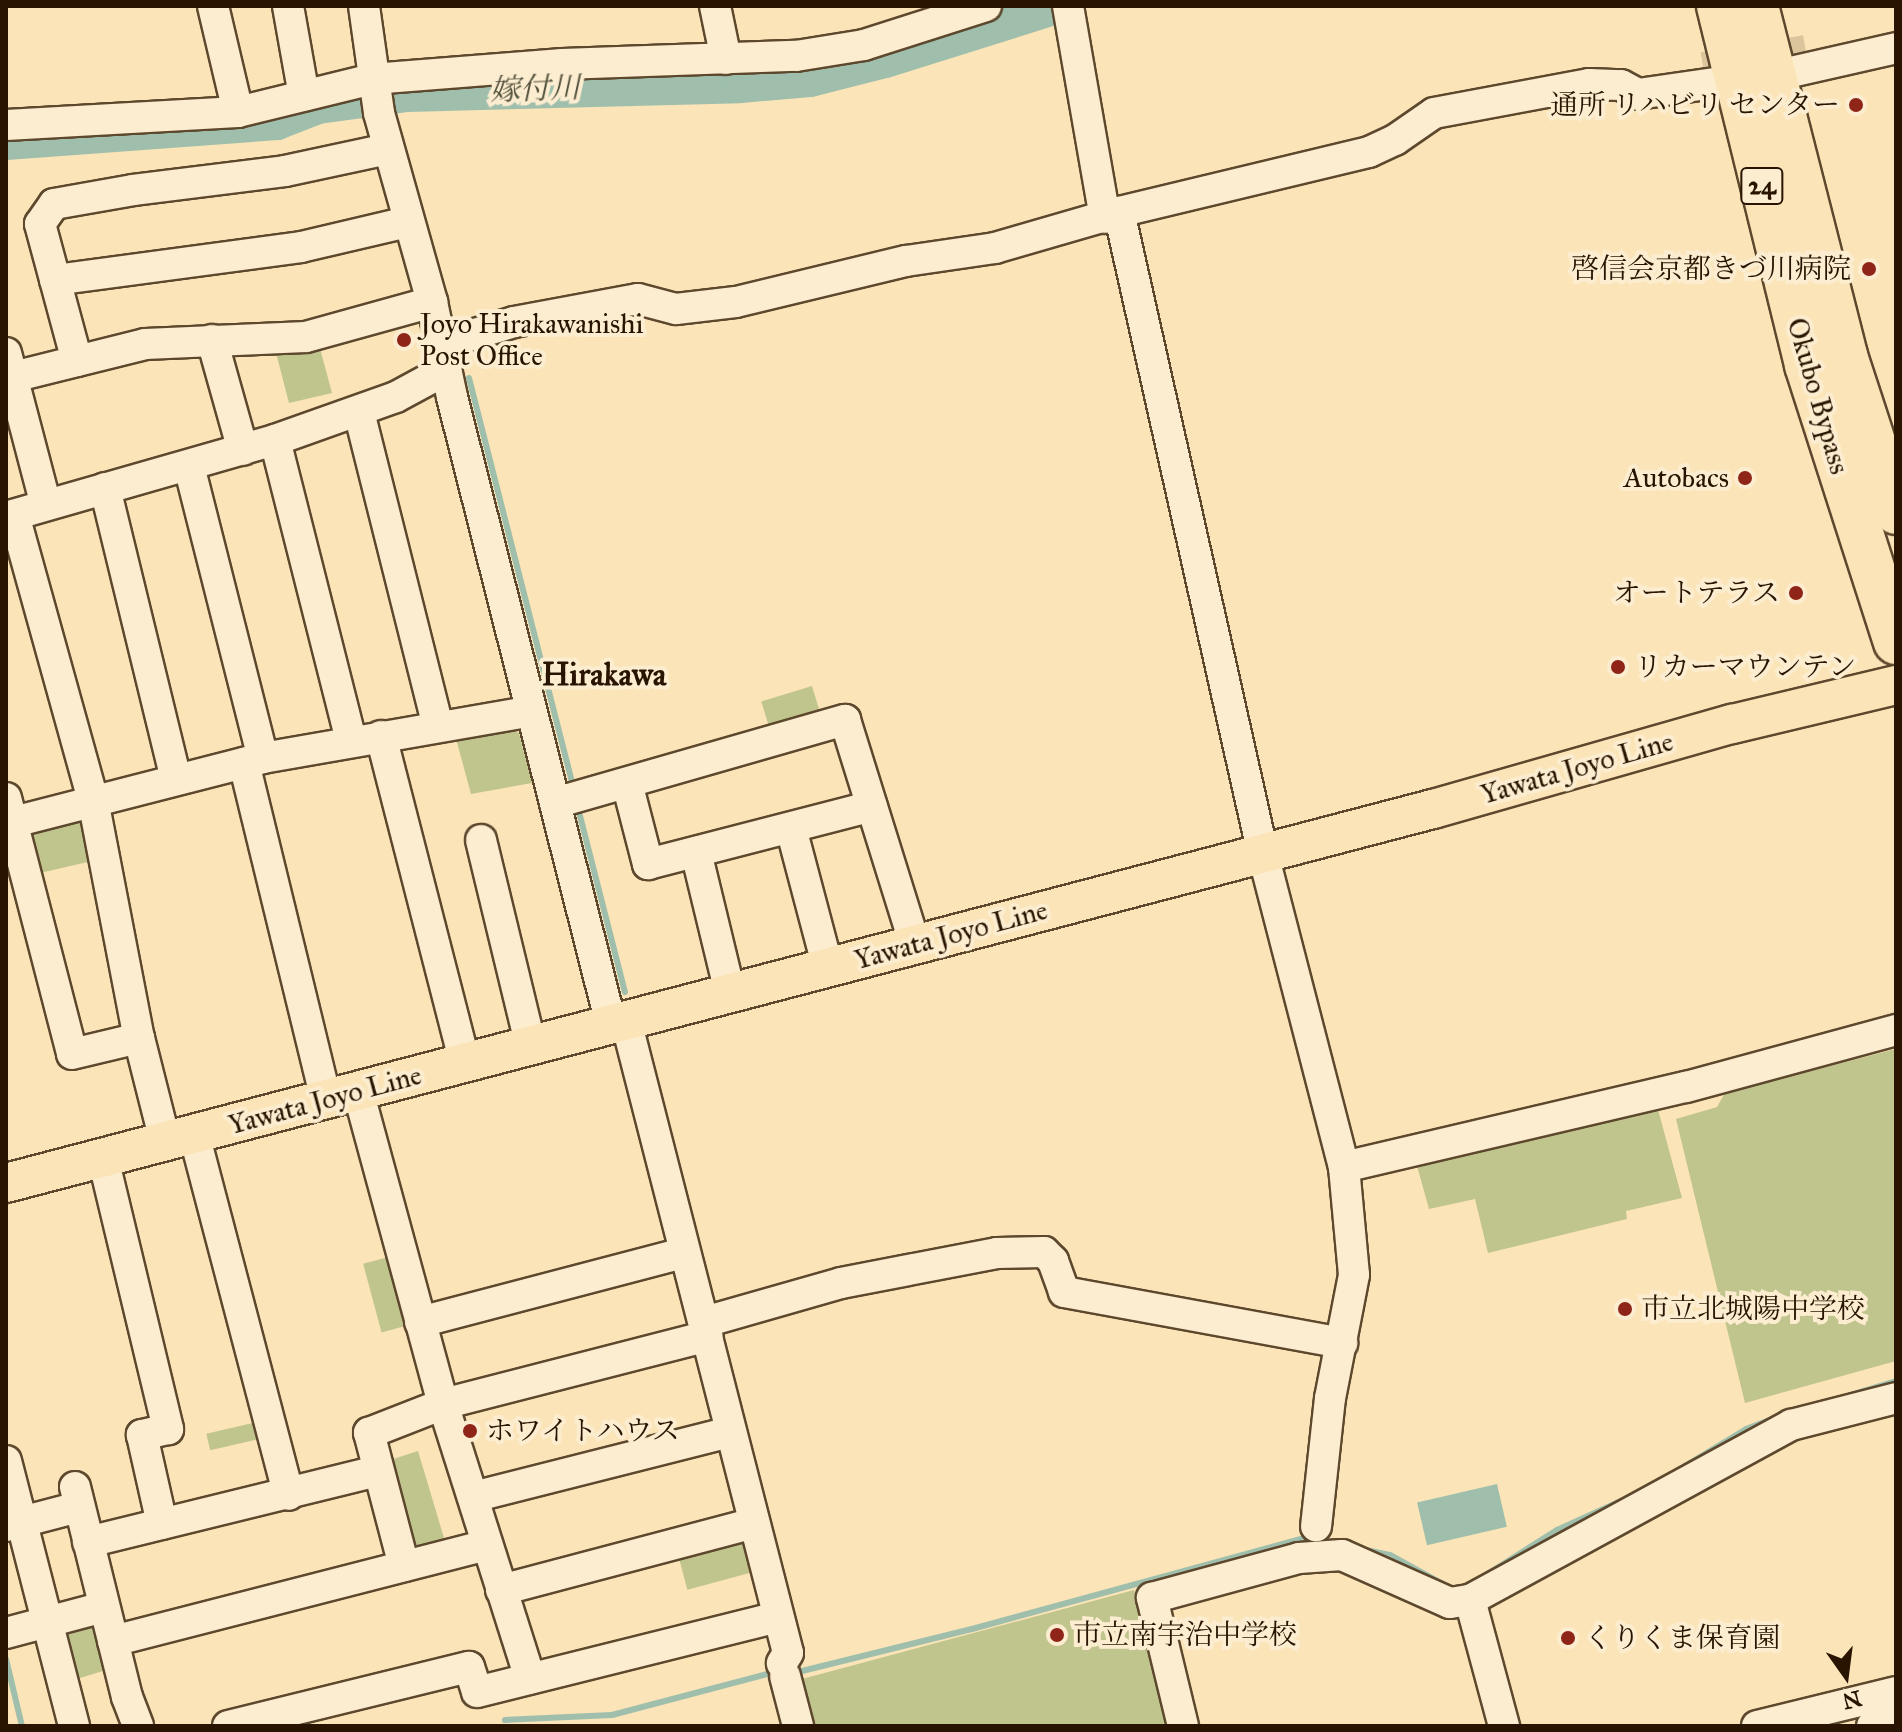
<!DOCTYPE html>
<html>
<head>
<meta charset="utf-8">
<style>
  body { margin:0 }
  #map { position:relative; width:1902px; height:1732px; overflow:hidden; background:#fbe4b7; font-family:"IM FELL Great Primer","Noto Serif JP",serif }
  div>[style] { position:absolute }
  .green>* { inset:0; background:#c0c48d; transform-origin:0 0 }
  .water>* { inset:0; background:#9fbfac; transform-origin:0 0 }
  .stream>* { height:6px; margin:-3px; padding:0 3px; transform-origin:3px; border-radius:3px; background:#9fbfac }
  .river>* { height:36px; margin:-18px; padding:0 18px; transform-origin:18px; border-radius:18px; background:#9fbfac }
  .minor-tunnel>* { height:30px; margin-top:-15px; transform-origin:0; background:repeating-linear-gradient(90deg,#dbc59c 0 30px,transparent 0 45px) }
  .roads { filter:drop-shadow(2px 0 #5d482e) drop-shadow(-2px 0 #5d482e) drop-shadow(0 2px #5d482e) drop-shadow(0 -2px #5d482e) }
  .minor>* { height:30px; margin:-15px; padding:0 15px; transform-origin:15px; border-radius:15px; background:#fcedd0 }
  .major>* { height:38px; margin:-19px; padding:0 19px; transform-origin:19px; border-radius:19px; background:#fbe4b7 }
  .highway>* { height:44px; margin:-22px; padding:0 22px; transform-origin:22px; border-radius:22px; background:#fbe4b7 }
  .dots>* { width:22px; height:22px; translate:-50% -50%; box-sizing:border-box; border:4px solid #fcedd0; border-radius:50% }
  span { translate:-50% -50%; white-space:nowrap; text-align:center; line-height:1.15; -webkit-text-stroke:8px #fcedd0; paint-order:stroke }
  .shield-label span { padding:2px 6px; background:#fcedd0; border:2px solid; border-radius:6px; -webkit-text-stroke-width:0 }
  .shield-label { font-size:26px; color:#281400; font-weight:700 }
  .poi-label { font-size:28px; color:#281400 }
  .right { translate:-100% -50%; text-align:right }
  .left { translate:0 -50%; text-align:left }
  .street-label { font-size:28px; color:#281400 }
  .water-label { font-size:30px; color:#52503c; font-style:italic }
  .quarter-label { font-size:32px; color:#281400; font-weight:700 }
  .frame { position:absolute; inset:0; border:8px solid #281400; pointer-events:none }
  .north { position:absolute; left:1806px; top:1636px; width:80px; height:80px; -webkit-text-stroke:6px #fcedd0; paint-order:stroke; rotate:166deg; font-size:22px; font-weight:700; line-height:32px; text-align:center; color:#281400 }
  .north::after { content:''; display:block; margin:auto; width:28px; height:36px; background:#281400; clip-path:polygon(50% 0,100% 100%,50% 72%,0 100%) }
</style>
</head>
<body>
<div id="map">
  <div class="green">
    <i style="clip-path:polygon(318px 341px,332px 393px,289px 403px,274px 345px)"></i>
    <i style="left:812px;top:686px;width:34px;height:53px;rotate:73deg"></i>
    <i style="clip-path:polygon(503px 727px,519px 733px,532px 783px,471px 794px,455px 735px)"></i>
    <i style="left:83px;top:817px;width:45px;height:59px;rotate:77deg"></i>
    <i style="clip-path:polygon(1896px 1049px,1896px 1361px,1745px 1403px,1676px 1119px,1717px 1107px,1725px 1093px)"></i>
    <i style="clip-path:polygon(1657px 1106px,1682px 1198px,1626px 1211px,1627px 1219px,1488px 1253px,1475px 1199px,1429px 1209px,1416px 1162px)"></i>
    <i style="left:396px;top:1255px;width:71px;height:34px;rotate:75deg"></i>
    <i style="left:257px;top:1422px;width:17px;height:52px;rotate:77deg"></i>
    <i style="clip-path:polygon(418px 1451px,447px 1548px,416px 1557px,381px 1463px)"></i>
    <i style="left:745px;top:1538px;width:35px;height:69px;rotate:75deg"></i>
    <i style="clip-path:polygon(1134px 1590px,1170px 1726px,814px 1726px,802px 1679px)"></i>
    <i style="left:98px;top:1614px;width:56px;height:47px;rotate:73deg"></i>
  </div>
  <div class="water">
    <i style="left:1497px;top:1484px;width:44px;height:82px;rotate:77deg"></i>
  </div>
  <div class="stream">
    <i style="left:469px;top:378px;width:420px;rotate:75.7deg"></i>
    <i style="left:578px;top:808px;width:190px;rotate:75.7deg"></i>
    <i style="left:1850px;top:1395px;width:48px;rotate:-16.9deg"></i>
    <i style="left:1685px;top:1466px;width:71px;rotate:-31.2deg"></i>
    <i style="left:1746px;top:1429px;width:30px;rotate:-21deg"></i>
    <i style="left:1366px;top:1550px;width:25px;rotate:12deg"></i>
    <i style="left:1390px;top:1555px;width:60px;rotate:28.7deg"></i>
    <i style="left:1486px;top:1575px;width:84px;rotate:-32.4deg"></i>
    <i style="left:1557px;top:1530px;width:72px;rotate:-24.4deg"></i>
    <i style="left:6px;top:1659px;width:69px;rotate:76.6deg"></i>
    <i style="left:793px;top:1670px;width:5px;rotate:22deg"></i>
    <i style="left:798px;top:1672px;width:179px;rotate:-13.9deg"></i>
    <i style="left:972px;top:1629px;width:345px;rotate:-15.3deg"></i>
    <i style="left:1305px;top:1538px;width:24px;rotate:12deg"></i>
    <i style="left:505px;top:1720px;width:107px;rotate:-2.7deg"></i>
    <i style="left:612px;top:1715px;width:173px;rotate:-14.8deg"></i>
  </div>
  <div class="river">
    <i style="left:6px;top:142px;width:272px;rotate:-4.2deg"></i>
    <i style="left:277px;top:122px;width:44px;rotate:-21.3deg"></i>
    <i style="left:318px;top:106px;width:90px;rotate:-7.7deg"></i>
    <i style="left:407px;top:94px;width:333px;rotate:-1.5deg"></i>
    <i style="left:740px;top:85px;width:70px;rotate:-4.9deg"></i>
    <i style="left:810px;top:79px;width:77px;rotate:-14.2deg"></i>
    <i style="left:885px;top:60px;width:180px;rotate:-17.4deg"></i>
  </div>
  <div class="minor-tunnel">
    <i style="left:1703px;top:67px;width:104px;rotate:-9.4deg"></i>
  </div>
  <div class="roads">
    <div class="minor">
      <i style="left:213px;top:6px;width:109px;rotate:76.7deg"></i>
      <i style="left:288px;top:6px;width:91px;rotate:79.9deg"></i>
      <i style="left:364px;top:6px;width:108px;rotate:82deg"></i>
      <i style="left:379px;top:113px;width:196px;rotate:74.3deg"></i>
      <i style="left:432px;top:302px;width:97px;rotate:78.1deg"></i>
      <i style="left:452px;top:397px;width:647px;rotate:75.77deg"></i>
      <i style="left:715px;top:6px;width:54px;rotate:78.3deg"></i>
      <i style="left:1068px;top:6px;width:215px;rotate:80.1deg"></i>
      <i style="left:1773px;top:76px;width:126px;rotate:-12.8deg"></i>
      <i style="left:6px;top:125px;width:232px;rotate:-3.2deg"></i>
      <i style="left:238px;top:112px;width:138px;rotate:-13.8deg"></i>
      <i style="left:372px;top:79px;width:191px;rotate:-4.5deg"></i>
      <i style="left:562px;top:64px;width:234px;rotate:-2deg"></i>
      <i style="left:796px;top:56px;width:69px;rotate:-9.2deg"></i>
      <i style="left:864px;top:45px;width:128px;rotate:-17.7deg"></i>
      <i style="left:1119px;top:212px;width:658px;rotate:77.36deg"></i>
      <i style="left:1263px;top:854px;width:323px;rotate:75.5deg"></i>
      <i style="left:1344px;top:1167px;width:108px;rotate:84.7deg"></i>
      <i style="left:1354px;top:1275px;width:125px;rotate:101deg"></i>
      <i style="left:1330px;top:1398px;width:129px;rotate:96.2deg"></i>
      <i style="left:55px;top:280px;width:248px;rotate:-7.6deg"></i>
      <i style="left:301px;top:247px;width:110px;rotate:-13.2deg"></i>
      <i style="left:212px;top:340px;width:114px;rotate:74.3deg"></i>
      <i style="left:442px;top:344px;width:75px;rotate:-17deg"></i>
      <i style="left:514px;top:322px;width:126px;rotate:-10.5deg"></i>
      <i style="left:638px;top:299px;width:39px;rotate:15deg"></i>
      <i style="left:676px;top:309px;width:60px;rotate:-6.7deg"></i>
      <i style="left:736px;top:302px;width:175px;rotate:-13.6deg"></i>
      <i style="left:906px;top:261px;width:90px;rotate:-8.3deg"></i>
      <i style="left:995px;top:248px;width:129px;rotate:-16.2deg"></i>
      <i style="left:1119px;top:212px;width:257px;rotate:-13.5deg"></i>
      <i style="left:1369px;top:152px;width:29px;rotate:-25deg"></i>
      <i style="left:1395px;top:140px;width:47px;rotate:-34.7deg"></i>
      <i style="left:1434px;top:113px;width:158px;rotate:-10.6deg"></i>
      <i style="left:1589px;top:84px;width:32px;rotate:2deg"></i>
      <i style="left:1621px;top:85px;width:19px;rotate:28deg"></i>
      <i style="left:1638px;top:94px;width:98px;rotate:-8.2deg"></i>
      <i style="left:6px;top:353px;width:157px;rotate:75.3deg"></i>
      <i style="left:77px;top:361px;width:142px;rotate:-105.1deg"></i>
      <i style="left:40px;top:224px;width:24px;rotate:-55deg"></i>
      <i style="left:54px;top:204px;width:80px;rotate:-10deg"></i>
      <i style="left:133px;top:190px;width:153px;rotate:-7.1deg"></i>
      <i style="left:285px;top:171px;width:105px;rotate:-12.1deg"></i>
      <i style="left:13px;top:377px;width:136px;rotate:-14deg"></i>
      <i style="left:145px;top:344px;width:161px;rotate:-2.5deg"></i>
      <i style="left:306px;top:337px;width:131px;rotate:-15.5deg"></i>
      <i style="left:359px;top:412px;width:324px;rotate:75.9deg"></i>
      <i style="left:275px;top:440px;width:310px;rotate:75.8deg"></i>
      <i style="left:189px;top:466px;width:301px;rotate:75.8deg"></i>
      <i style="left:105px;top:488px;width:300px;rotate:76.3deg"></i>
      <i style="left:14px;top:515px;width:296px;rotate:74.5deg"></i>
      <i style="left:93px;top:800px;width:242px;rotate:79.1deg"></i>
      <i style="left:139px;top:1038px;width:106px;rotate:75.8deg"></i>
      <i style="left:6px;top:517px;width:280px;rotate:-16deg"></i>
      <i style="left:275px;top:440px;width:128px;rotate:-19.6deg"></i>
      <i style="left:396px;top:397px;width:57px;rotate:-28.4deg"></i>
      <i style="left:381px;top:736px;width:338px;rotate:75.6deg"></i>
      <i style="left:244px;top:763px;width:346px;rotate:76.3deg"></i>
      <i style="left:627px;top:783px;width:84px;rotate:75.5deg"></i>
      <i style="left:648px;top:864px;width:231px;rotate:-14.5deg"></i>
      <i style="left:6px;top:798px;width:264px;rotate:75.5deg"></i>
      <i style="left:72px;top:1054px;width:69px;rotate:-13.4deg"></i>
      <i style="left:555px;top:803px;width:302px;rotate:-16deg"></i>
      <i style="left:845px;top:720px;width:236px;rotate:72.7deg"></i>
      <i style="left:6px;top:824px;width:265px;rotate:-14.4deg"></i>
      <i style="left:263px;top:758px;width:272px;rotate:-9.9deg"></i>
      <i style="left:791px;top:828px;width:145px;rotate:75.2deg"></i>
      <i style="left:481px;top:840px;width:212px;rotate:76.4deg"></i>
      <i style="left:696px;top:852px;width:145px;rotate:76.4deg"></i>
      <i style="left:626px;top:1021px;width:652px;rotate:75.62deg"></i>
      <i style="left:788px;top:1653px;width:12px;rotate:121deg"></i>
      <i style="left:358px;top:1091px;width:324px;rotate:74.8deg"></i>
      <i style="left:443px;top:1404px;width:288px;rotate:72.4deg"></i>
      <i style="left:194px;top:1134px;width:373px;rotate:75.3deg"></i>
      <i style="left:103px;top:1158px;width:279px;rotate:76.5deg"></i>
      <i style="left:168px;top:1429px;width:27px;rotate:167deg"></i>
      <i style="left:142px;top:1435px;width:91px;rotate:77.3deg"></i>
      <i style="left:1344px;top:1167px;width:351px;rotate:-13.2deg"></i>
      <i style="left:1686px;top:1087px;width:218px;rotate:-15.2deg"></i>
      <i style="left:708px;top:1321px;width:138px;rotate:-15.9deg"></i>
      <i style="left:841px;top:1283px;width:159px;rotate:-10.9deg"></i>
      <i style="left:997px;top:1253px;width:47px;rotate:-1.2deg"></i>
      <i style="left:1044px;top:1252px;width:13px;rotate:45deg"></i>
      <i style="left:1053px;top:1261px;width:33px;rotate:70deg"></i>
      <i style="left:1064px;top:1292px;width:283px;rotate:10.4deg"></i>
      <i style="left:420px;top:1322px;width:272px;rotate:-14.7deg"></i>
      <i style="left:6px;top:1461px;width:274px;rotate:75.6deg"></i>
      <i style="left:75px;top:1487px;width:216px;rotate:76.1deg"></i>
      <i style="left:127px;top:1697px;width:31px;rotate:69deg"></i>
      <i style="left:473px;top:1497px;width:264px;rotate:-14.2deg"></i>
      <i style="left:6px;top:1526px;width:75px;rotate:-14.6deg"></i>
      <i style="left:88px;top:1542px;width:297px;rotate:-13.8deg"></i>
      <i style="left:404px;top:1566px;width:138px;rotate:-104.7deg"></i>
      <i style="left:369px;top:1433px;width:79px;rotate:-21.4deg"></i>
      <i style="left:443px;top:1404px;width:273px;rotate:-14.4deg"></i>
      <i style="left:501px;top:1590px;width:262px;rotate:-14.8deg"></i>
      <i style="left:1470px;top:1600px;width:131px;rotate:74.9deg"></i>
      <i style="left:6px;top:1633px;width:101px;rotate:-14.9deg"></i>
      <i style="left:113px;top:1641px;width:386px;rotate:-14.4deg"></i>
      <i style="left:785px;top:1676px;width:52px;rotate:75.4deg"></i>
      <i style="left:228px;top:1726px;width:248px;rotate:-13.8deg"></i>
      <i style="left:469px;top:1667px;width:26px;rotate:72deg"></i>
      <i style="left:477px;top:1692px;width:310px;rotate:-14deg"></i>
      <i style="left:1183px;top:1726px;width:132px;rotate:-103.6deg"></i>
      <i style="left:1152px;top:1598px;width:152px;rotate:-15.2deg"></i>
      <i style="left:1299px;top:1558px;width:43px;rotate:-4deg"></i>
      <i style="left:1342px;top:1555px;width:118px;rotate:24deg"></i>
      <i style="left:1450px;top:1603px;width:20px;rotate:-9deg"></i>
      <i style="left:1470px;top:1600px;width:366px;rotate:-28.6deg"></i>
      <i style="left:1791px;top:1425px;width:108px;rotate:-14.4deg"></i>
      <i style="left:1757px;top:1726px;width:143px;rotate:-13.7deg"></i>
      <i style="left:1872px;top:1726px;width:26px;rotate:-23deg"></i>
    </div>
    <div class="major">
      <i style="left:6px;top:1183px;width:1475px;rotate:-14.69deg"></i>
      <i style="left:1433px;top:809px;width:311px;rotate:-15.9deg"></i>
      <i style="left:1732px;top:724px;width:169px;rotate:-13.4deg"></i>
    </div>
    <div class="highway">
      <i style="left:1719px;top:6px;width:370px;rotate:76.2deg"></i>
      <i style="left:1807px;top:365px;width:291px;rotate:72.2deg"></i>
      <i style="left:1756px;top:6px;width:361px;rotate:75.7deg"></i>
      <i style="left:1845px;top:356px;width:164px;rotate:71.9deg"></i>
    </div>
  </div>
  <div class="dots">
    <i style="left:1856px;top:105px;background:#8f2418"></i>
    <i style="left:1869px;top:269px;background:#8f2418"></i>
    <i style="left:404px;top:340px;background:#8f2418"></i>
    <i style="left:1745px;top:478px;background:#8f2418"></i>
    <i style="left:1796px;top:593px;background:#8f2418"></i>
    <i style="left:1618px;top:667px;background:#8f2418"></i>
    <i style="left:1625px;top:1309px;background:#8f2418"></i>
    <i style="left:470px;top:1431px;background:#8f2418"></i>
    <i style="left:1057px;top:1635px;background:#8f2418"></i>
    <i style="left:1568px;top:1638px;background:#8f2418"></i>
  </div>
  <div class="shield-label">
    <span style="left:1762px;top:186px">24</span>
  </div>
  <div class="poi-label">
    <span class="right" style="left:1840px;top:105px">通所 リハビリ センター</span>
    <span class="right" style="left:1851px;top:269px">啓信会京都きづ川病院</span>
    <span class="left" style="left:420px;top:340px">Joyo Hirakawanishi<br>Post Office</span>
    <span class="right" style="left:1729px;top:478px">Autobacs</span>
    <span class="right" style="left:1780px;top:593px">オートテラス</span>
    <span class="left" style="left:1634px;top:667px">リカーマウンテン</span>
    <span class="left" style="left:1641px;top:1309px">市立北城陽中学校</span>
    <span class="left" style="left:486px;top:1431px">ホワイトハウス</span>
    <span class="left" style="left:1073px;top:1635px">市立南宇治中学校</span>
    <span class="left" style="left:1584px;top:1638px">くりくま保育園</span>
  </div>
  <div class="street-label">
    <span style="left:1818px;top:396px;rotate:74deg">Okubo Bypass</span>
    <span style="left:1577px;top:768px;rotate:-16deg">Yawata Joyo Line</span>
    <span style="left:951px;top:935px;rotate:-15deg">Yawata Joyo Line</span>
    <span style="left:325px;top:1100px;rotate:-15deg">Yawata Joyo Line</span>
  </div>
  <div class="water-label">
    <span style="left:535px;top:89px;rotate:-2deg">嫁付川</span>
  </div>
  <div class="quarter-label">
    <span style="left:604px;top:675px">Hirakawa</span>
  </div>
  <div class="frame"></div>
  <div class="north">N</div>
</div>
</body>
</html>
